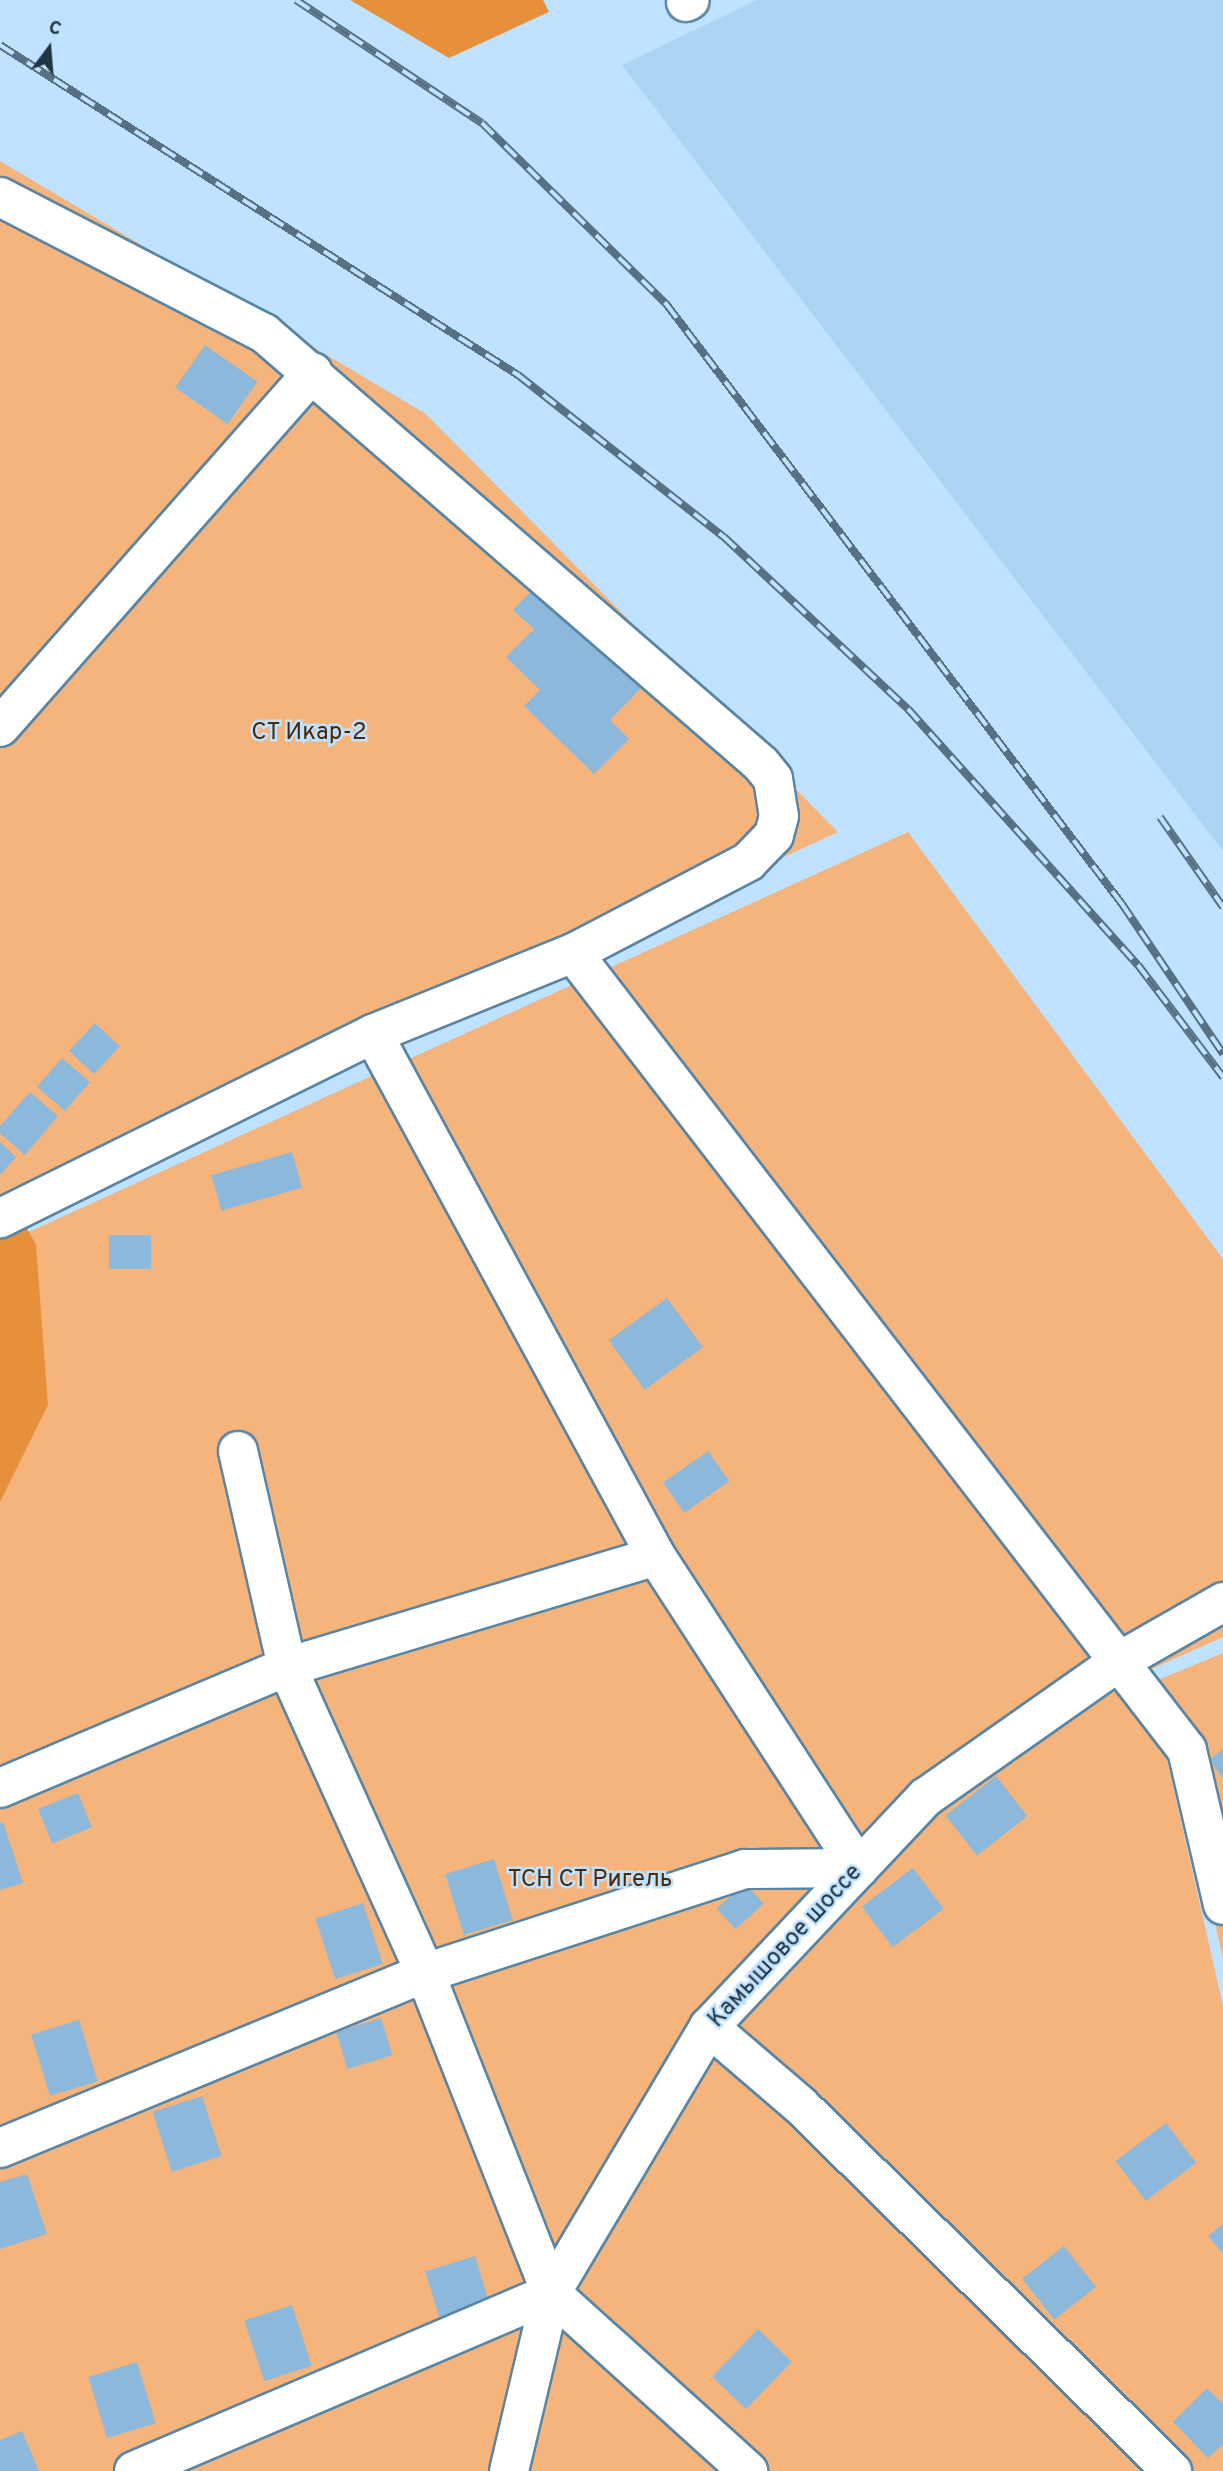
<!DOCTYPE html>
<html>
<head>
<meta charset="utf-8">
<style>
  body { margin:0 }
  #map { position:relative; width:1223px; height:2471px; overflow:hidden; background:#bee2ff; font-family:Overpass,sans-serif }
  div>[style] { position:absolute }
  .built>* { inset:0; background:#abd4f4 }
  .green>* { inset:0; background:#f4b47c }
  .forest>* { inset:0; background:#e6903c }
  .building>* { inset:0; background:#8cb9db; transform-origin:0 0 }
  .roads { filter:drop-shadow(2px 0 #5985a5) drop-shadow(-2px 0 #5985a5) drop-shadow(0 2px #5985a5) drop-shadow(0 -2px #5985a5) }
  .minor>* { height:38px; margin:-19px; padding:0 19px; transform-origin:19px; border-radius:19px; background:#fff }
  .rail>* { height:8px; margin-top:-4px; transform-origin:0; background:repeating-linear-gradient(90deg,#bee2ff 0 16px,#577083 0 32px); box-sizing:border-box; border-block:2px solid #577083 }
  span { translate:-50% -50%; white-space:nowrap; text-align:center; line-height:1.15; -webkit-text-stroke:5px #bee2ff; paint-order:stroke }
  .park-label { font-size:24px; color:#4b2905 }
  .street-label { font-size:24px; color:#213441 }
  .north { position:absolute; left:14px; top:14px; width:70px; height:70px; -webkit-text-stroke:5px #bee2ff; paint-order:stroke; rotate:16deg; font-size:19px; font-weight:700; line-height:28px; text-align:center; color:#213441 }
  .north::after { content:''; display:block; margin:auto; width:24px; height:32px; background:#213441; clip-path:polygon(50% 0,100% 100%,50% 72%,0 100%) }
</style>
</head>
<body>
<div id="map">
  <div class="built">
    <i style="clip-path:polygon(757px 0,1223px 0,1223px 851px,622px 65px)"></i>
  </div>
  <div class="green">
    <i style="clip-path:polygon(0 161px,426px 414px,838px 832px,0 1221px)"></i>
    <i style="clip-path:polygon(908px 832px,1223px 1259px,1223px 1637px,1147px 1671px,1223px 2006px,1223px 2471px,0 2471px,0 1245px)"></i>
    <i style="clip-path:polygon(1223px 1653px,1223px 1958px,1158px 1680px)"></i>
  </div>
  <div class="forest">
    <i style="clip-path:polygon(350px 0,543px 0,549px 12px,449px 58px)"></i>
    <i style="clip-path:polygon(17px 1210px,36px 1245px,48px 1405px,0 1502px,0 1217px)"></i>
  </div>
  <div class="building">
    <i style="left:205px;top:345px;width:64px;height:52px;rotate:35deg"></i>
    <i style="clip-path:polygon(540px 582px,645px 684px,610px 720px,629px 739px,594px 774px,524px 706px,540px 690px,506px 657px,534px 629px,513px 610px)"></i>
    <i style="left:95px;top:1023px;width:34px;height:38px;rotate:43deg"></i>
    <i style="left:62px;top:1058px;width:37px;height:38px;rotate:41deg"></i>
    <i style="clip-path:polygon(30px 1092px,58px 1116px,25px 1155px,0 1133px,0 1126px)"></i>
    <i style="clip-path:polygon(0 1142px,16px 1157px,0 1175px)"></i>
    <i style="left:292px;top:1152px;width:37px;height:84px;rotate:74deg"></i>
    <i style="left:109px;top:1235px;width:42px;height:34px"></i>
    <i style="left:667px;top:1298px;width:61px;height:72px;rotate:54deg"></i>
    <i style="left:708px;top:1451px;width:37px;height:55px;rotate:55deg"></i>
    <i style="clip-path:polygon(1223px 1749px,1223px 1778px,1209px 1760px)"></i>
    <i style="left:996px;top:1776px;width:51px;height:64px;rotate:52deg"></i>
    <i style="left:78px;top:1793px;width:37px;height:43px;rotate:68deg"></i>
    <i style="clip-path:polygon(3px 1822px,23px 1883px,0 1890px,0 1823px)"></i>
    <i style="left:494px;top:1859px;width:64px;height:51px;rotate:73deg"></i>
    <i style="left:913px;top:1868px;width:51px;height:64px;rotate:53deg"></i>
    <i style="left:745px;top:1883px;width:28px;height:38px;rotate:48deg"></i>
    <i style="left:363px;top:1903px;width:64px;height:50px;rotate:72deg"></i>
    <i style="left:381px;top:2018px;width:39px;height:47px;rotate:73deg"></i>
    <i style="left:79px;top:2020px;width:64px;height:50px;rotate:73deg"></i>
    <i style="left:202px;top:2096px;width:63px;height:52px;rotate:72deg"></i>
    <i style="left:1166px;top:2123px;width:50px;height:63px;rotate:53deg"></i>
    <i style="clip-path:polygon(27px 2174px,47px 2234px,0 2249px,0 2182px)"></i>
    <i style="clip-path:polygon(1223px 2224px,1223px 2254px,1208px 2236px)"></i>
    <i style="left:1064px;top:2246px;width:52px;height:53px;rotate:52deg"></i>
    <i style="left:475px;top:2256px;width:64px;height:52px;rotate:73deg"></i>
    <i style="left:292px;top:2305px;width:64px;height:50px;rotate:72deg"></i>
    <i style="left:758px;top:2329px;width:47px;height:66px;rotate:44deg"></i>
    <i style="left:137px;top:2362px;width:64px;height:51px;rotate:73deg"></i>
    <i style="clip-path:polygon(1207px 2388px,1223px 2404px,1223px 2444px,1208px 2458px,1173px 2422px)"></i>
    <i style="clip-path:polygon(22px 2431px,39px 2471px,0 2471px,0 2440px)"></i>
  </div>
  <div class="roads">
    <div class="minor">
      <i style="left:686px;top:2px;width:4px;rotate:-27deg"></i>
      <i style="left:0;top:197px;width:297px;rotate:27.3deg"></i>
      <i style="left:264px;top:333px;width:658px;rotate:40.93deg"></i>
      <i style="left:761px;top:764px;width:19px;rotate:51deg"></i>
      <i style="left:773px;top:779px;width:37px;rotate:81deg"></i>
      <i style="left:779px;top:816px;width:20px;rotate:105deg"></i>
      <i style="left:774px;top:835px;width:37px;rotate:134deg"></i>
      <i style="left:748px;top:862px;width:197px;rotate:152.5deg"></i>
      <i style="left:573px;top:953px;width:216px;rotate:158deg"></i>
      <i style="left:373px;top:1034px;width:416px;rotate:153.7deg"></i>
      <i style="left:0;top:727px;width:473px;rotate:-48.6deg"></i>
      <i style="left:573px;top:953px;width:1006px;rotate:52.39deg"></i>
      <i style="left:1187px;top:1750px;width:159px;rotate:76.9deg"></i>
      <i style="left:373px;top:1034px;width:594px;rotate:61.54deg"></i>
      <i style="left:656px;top:1556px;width:372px;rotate:57deg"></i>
      <i style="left:238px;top:1451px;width:221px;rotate:77.2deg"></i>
      <i style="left:287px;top:1667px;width:336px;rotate:65.7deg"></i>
      <i style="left:425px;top:1973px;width:344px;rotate:68.5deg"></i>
      <i style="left:551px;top:2293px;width:266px;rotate:42.1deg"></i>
      <i style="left:0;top:1788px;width:311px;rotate:-22.9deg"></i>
      <i style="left:287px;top:1667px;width:385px;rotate:-16.7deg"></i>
      <i style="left:709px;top:2027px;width:120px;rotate:40.6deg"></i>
      <i style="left:800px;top:2105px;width:522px;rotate:44.53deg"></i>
      <i style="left:0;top:2148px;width:460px;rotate:-22.4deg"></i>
      <i style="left:425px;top:1973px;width:336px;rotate:-18deg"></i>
      <i style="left:745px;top:1869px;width:114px;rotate:-0.5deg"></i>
      <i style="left:134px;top:2471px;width:453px;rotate:-23.1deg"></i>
      <i style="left:509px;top:2471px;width:183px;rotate:-76.7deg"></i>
      <i style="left:551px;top:2293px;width:309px;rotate:-59.3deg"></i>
      <i style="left:709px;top:2027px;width:316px;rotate:-46.7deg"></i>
      <i style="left:926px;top:1797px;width:235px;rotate:-35.1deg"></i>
      <i style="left:1118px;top:1662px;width:121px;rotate:-29.7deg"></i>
    </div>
  </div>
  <div class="rail">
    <i style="left:296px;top:0;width:223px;rotate:33.5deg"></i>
    <i style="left:482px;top:123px;width:260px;rotate:44.5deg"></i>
    <i style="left:667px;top:305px;width:752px;rotate:52.78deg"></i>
    <i style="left:1122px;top:904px;width:181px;rotate:56deg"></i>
    <i style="left:0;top:45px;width:614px;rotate:32.5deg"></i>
    <i style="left:518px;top:375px;width:262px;rotate:38.2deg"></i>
    <i style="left:724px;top:537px;width:252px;rotate:43.1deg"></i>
    <i style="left:908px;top:709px;width:344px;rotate:48.1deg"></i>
    <i style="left:1138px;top:965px;width:141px;rotate:52.8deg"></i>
    <i style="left:1160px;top:817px;width:110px;rotate:55deg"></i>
  </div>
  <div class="park-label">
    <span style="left:309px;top:734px">СТ Икар-2</span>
    <span style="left:590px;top:1881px">ТСН СТ Ригель</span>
  </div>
  <div class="street-label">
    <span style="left:786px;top:1947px;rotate:-47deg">Камышовое шоссе</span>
  </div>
  <div class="north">С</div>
</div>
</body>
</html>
